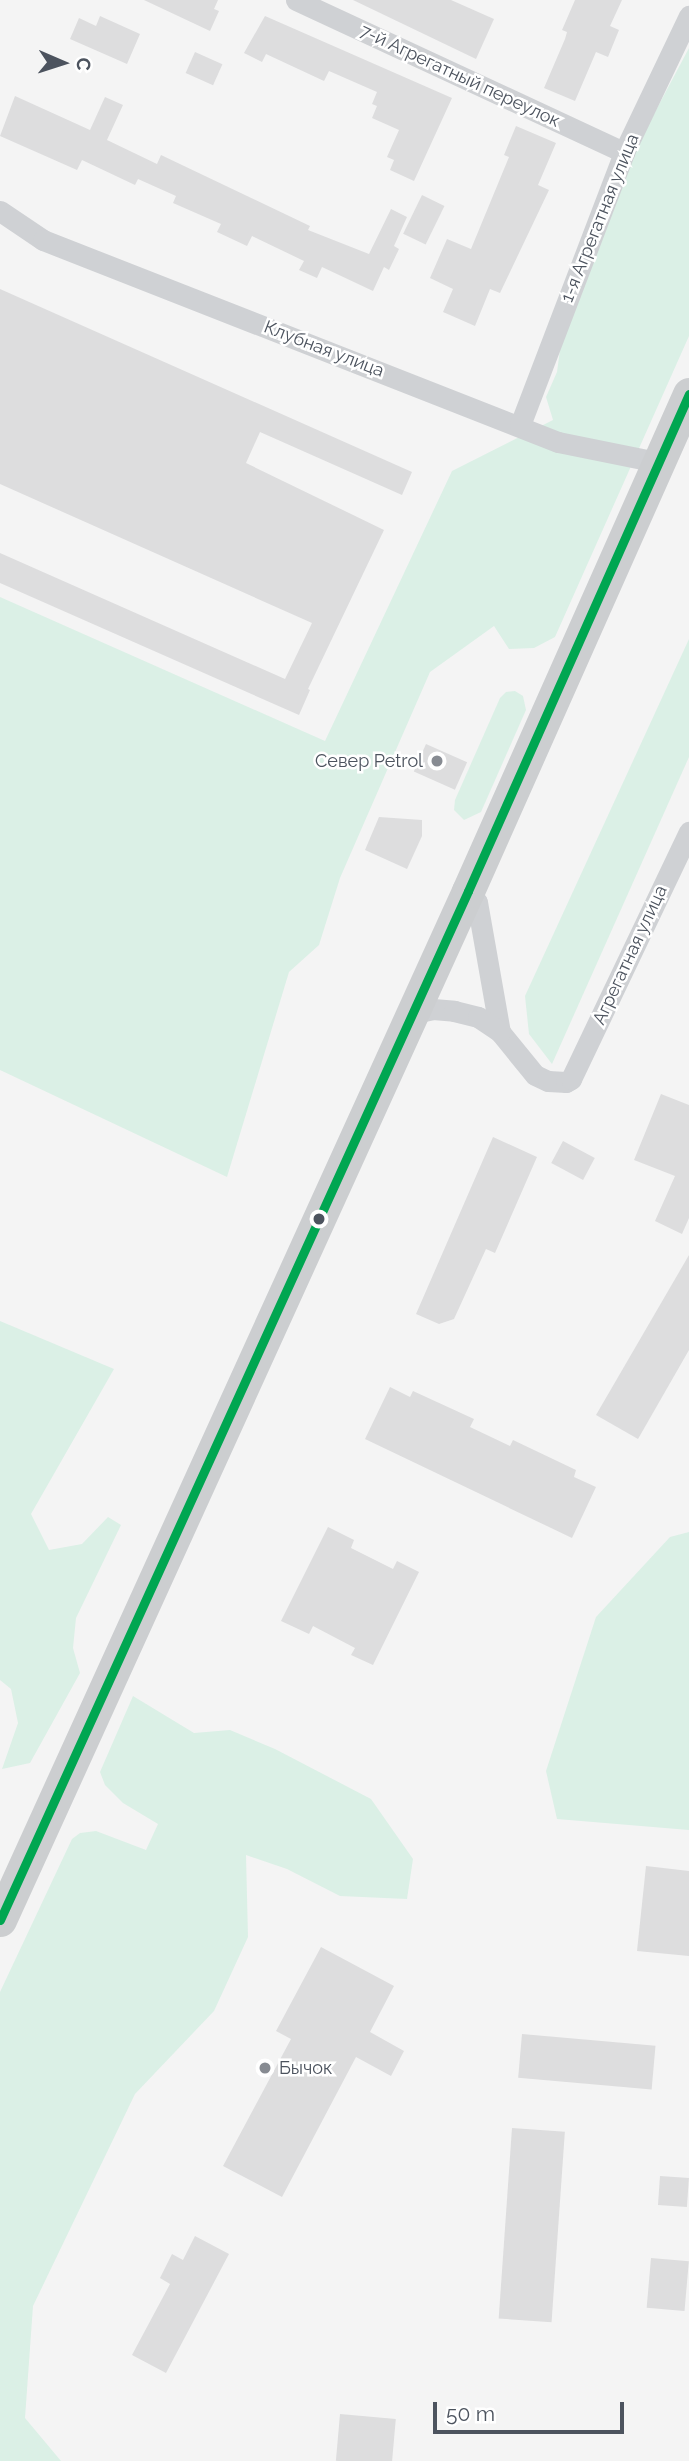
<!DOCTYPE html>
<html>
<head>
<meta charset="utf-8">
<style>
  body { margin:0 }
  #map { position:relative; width:689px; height:2461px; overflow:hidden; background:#f4f4f4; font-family:Raleway,sans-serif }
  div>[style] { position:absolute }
  .green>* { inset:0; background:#dbf0e6 }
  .building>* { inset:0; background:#ddddde; transform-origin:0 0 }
  .street>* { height:21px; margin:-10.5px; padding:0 10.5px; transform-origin:10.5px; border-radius:10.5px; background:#cfd1d4 }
  .primary>* { height:33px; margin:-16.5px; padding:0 16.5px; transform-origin:16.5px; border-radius:16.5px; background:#ccced0 }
  .bus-1>* { height:9px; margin:-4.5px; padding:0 4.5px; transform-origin:4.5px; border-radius:4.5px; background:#00a651 }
  .dots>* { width:19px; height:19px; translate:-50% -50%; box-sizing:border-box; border:4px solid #fff; border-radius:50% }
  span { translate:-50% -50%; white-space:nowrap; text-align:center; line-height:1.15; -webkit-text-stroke:5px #fff; paint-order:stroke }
  .street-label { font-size:18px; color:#4c535e }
  .poi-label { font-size:18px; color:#4c535e }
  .right { translate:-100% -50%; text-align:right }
  .left { translate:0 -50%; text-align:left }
  .north { position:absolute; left:28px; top:28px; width:70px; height:70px; -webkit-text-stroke:5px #fff; paint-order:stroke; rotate:93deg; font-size:19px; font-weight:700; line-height:28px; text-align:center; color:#4c535e }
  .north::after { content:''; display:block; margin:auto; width:24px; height:32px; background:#4c535e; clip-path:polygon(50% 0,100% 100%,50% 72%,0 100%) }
  .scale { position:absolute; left:433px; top:2402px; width:191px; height:32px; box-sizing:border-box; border:4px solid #4c535e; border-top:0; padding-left:9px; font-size:21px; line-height:24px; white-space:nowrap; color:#4c535e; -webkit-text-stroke:5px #fff; paint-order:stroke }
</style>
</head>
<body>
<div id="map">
  <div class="green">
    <i style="clip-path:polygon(689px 48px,689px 336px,555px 637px,534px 648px,509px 649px,494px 626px,430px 672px,340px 878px,319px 945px,289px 972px,227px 1177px,0 1070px,0 597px,325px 741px,452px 471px,553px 420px,546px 397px,557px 372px,562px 335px,629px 161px)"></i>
    <i style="clip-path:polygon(689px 639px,689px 757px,552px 1064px,529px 1034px,525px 996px)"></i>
    <i style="clip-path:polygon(515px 691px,523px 696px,526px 710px,481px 812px,464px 820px,454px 810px,455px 800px,500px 698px,506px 692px)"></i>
    <i style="clip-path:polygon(0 1321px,114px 1369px,31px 1514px,49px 1550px,82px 1544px,108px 1517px,121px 1525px,76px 1618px,73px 1648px,80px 1673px,30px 1763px,2px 1769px,18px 1723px,11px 1689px,0 1680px)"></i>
    <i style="clip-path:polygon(689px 1532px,689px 1830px,557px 1819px,546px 1771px,596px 1617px,670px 1537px)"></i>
    <i style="clip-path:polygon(133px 1696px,194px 1733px,230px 1730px,275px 1749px,371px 1799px,413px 1859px,407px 1899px,340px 1896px,287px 1869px,246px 1855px,248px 1937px,214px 2011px,135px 2094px,33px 2306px,25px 2418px,61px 2461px,0 2461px,0 1992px,72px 1839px,80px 1833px,96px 1831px,146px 1850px,158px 1824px,123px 1803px,105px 1785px,100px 1772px)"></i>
  </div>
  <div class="building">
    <i style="clip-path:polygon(144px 0,218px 0,214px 9px,219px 11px,210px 31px)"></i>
    <i style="clip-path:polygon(353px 0,451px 0,494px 19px,476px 59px)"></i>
    <i style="clip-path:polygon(575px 0,622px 0,610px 26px,619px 30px,608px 57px,596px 52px,575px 101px,544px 88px,565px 39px,567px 32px,562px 30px)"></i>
    <i style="clip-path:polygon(100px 16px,140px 34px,127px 64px,70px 39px,79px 18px,96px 26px)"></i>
    <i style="clip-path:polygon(265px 16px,452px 98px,414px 181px,390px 170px,394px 160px,387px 157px,399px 130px,372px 118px,377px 106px,372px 104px,377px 92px,329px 71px,324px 81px,266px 54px,262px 62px,244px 53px)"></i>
    <i style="left:195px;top:52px;width:30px;height:23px;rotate:24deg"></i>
    <i style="clip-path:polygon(15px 96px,90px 130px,105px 97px,123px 105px,107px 140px,157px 164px,161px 155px,310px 226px,308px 230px,369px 254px,391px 209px,407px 217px,394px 246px,399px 249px,389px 270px,384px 267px,373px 291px,322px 267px,317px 278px,299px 270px,304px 261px,252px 236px,247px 246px,217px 232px,221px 224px,173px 203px,176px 196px,138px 179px,135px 185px,82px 160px,77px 170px,0 136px)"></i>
    <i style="clip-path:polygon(516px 126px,556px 143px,538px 185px,549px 190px,500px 293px,490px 289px,475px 326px,443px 312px,453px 289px,430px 278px,447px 239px,471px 249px,509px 157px,504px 155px)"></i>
    <i style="left:422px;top:195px;width:25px;height:43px;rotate:26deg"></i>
    <i style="clip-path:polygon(0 289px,412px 472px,402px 495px,260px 432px,246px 463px,384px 530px,308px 689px,310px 690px,299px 715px,0 583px,0 553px,285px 679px,312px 623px,0 484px)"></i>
    <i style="left:426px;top:744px;width:45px;height:30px;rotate:24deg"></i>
    <i style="clip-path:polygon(379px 817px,422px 820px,422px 836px,407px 869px,365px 850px)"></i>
    <i style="clip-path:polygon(661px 1094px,689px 1105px,689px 1218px,682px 1234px,655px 1221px,675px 1176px,634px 1160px)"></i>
    <i style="clip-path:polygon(493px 1137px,537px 1157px,495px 1253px,486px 1249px,454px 1319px,439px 1324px,416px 1314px)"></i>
    <i style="left:563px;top:1141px;width:36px;height:25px;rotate:28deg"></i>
    <i style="clip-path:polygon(689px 1255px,689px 1350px,638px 1439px,596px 1415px)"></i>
    <i style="clip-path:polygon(390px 1387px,410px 1397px,413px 1391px,474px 1419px,470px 1427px,510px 1446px,513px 1440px,576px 1470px,574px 1477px,596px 1487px,572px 1538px,365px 1439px)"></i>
    <i style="clip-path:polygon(328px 1527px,354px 1540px,351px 1548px,393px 1569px,397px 1561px,419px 1572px,373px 1665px,351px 1655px,355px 1648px,313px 1626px,309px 1634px,281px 1621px)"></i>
    <i style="clip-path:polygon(646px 1866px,689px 1871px,689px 1956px,637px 1951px)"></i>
    <i style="clip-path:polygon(321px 1947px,394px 1986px,370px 2032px,404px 2051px,391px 2076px,356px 2057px,282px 2197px,223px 2166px,291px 2039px,276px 2031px)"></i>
    <i style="left:522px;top:2034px;width:134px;height:44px;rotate:5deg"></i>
    <i style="left:512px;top:2128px;width:53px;height:191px;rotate:4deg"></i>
    <i style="left:660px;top:2176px;width:29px;height:29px;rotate:4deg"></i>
    <i style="clip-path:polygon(195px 2236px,229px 2254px,166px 2373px,132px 2355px,170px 2284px,160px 2278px,172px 2254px,183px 2260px)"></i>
    <i style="left:651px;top:2258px;width:38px;height:50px;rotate:5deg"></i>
    <i style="left:340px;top:2414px;width:56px;height:47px;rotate:5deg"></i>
  </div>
  <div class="street">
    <i style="left:296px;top:0;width:362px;rotate:24.9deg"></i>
    <i style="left:0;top:211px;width:52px;rotate:34deg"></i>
    <i style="left:43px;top:240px;width:553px;rotate:21.42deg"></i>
    <i style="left:558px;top:442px;width:101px;rotate:11.4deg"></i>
    <i style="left:520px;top:425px;width:292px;rotate:-69.1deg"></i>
    <i style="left:624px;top:152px;width:151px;rotate:-64.5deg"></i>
    <i style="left:468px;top:891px;width:14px;rotate:51deg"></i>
    <i style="left:477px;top:902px;width:132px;rotate:80deg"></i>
    <i style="left:500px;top:1032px;width:55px;rotate:50.9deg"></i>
    <i style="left:535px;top:1075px;width:14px;rotate:25deg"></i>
    <i style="left:548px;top:1081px;width:18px;rotate:3deg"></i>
    <i style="left:566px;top:1082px;width:6px;rotate:-31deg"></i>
    <i style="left:571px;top:1079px;width:274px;rotate:-64.5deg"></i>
    <i style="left:410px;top:1014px;width:24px;rotate:-12deg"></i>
    <i style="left:433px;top:1009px;width:21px;rotate:5deg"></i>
    <i style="left:454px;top:1011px;width:25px;rotate:14deg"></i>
    <i style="left:478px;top:1017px;width:27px;rotate:34deg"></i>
  </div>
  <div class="primary">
    <i style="left:0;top:1920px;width:1130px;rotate:-65.54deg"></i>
    <i style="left:468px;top:891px;width:544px;rotate:-66.03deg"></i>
  </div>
  <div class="bus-1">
    <i style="left:0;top:1920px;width:1130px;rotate:-65.54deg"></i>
    <i style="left:468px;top:891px;width:544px;rotate:-66.03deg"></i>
  </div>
  <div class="dots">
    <i style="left:437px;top:761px;background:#878b92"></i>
    <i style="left:319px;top:1219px;background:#4c535e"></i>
    <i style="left:265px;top:2068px;background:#878b92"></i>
  </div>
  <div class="street-label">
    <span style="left:460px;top:76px;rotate:25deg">7-й Агрегатный переулок</span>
    <span style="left:600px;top:218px;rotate:-68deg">1-я Агрегатная улица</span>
    <span style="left:324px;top:349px;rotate:21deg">Клубная улица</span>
    <span style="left:630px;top:955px;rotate:-65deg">Агрегатная улица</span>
  </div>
  <div class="poi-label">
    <span class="right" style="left:423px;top:761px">Север Petrol</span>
    <span class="left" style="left:279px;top:2068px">Бычок</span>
  </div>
  <div class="north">С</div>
  <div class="scale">50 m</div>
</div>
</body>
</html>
